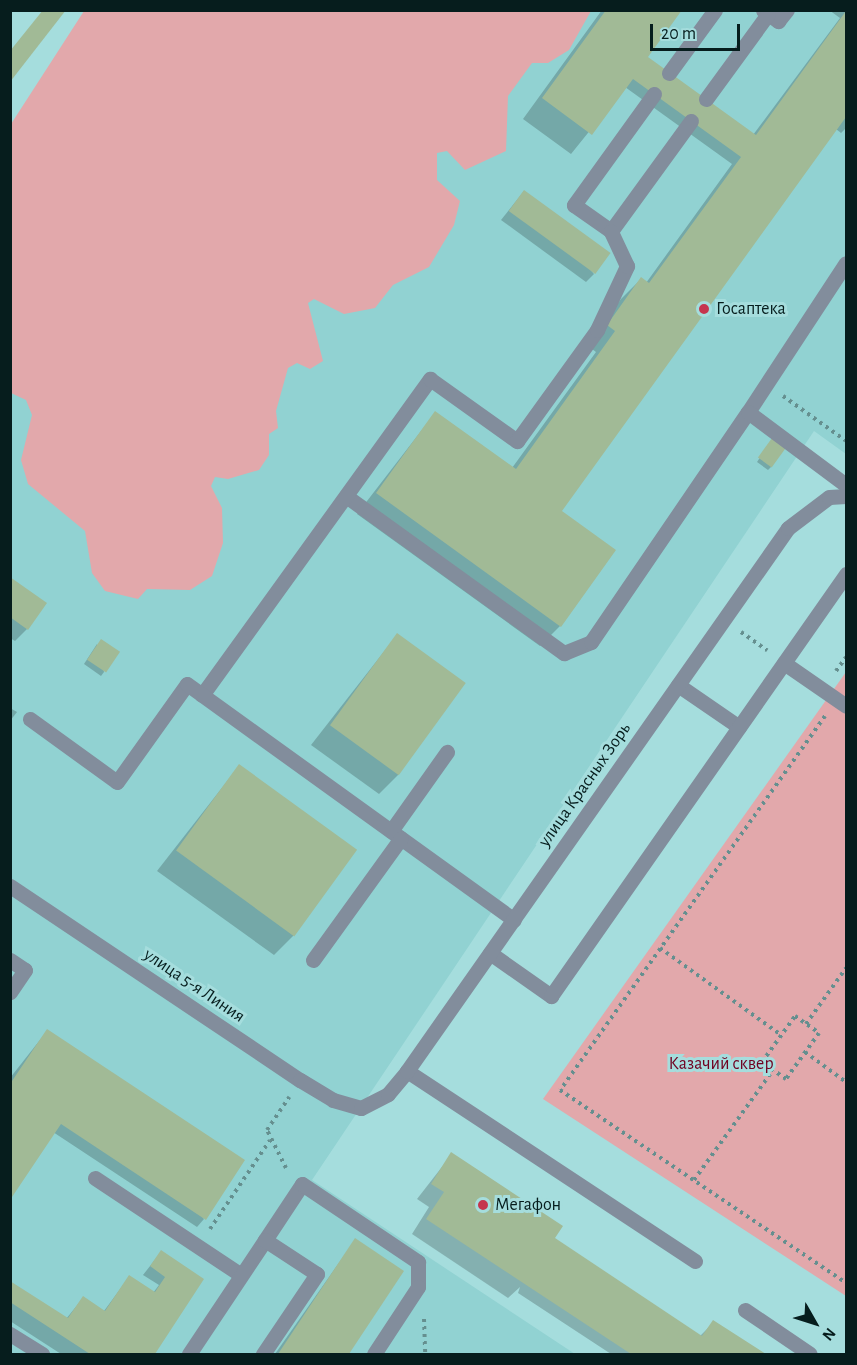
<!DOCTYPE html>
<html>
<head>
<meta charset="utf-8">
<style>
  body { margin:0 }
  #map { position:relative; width:857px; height:1365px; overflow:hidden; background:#a5dddd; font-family:"Alegreya Sans",sans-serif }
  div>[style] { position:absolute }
  .built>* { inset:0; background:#91d2d2 }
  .green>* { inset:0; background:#e2a8ab }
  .shadow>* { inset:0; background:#0003 }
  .building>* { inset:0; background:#a1ba96; transform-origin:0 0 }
  .path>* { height:4px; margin-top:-2px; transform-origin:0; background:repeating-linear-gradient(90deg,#658f8f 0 3px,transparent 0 7.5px) }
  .lane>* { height:15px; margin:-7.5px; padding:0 7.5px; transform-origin:7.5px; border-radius:7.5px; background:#828d9c }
  .street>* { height:15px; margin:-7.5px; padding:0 7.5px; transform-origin:7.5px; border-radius:7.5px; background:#828d9c }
  .dots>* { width:16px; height:16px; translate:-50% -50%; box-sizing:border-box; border:3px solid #a5dddd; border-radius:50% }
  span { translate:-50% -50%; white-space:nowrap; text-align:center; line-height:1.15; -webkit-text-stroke:6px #a5dddd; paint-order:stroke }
  .poi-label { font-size:18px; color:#061d1d }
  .left { translate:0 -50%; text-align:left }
  .street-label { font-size:18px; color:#061d1d }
  .park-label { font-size:18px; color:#700120 }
  .frame { position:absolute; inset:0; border:12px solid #061d1d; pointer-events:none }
  .north { position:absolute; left:785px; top:1293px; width:60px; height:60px; -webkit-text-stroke:4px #a5dddd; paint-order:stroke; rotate:129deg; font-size:16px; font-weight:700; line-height:24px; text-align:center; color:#061d1d }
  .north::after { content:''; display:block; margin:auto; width:21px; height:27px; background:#061d1d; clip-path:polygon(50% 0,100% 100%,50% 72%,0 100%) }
  .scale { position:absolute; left:650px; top:24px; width:90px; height:27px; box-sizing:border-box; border:3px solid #061d1d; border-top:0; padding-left:8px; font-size:18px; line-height:21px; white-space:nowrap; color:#061d1d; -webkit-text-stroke:4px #a5dddd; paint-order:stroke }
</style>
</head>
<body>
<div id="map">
  <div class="built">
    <i style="clip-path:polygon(89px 11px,846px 11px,846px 454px,814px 431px,312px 1180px,575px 1354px,11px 1354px,11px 128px)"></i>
  </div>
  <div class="green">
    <i style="clip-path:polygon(84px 11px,591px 11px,569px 50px,548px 63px,532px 63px,508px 96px,506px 151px,465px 170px,447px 151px,437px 153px,437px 180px,460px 201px,454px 225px,429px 267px,393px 285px,375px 308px,344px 314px,314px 299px,308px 303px,323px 361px,310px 369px,297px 363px,288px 368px,276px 411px,278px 428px,269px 434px,269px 455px,259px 470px,228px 479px,215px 477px,211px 486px,222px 508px,223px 543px,212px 576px,190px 590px,147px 589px,138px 599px,105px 591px,92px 573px,85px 531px,28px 484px,21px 460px,32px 415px,26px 400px,11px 393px,11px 124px)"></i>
    <i style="clip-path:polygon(846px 672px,846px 1296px,543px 1099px)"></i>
  </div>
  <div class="shadow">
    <i style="clip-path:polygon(602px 10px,680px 10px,646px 58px,753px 135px,840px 18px,829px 10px,846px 10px,846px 128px,841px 133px,836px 129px,560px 511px,560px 626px,540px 646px,357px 514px,435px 413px,512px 468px,596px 352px,588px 346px,621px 299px,641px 279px,646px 283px,732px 164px,625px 87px,571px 154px,523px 119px)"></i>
    <i style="clip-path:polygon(524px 191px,594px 274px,586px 282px,501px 220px)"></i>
    <i style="clip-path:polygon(769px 444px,772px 466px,768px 470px,757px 462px)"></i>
    <i style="clip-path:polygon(10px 579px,27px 629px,15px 641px,10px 638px)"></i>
    <i style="clip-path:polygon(397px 635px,399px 774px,379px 794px,311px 745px)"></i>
    <i style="clip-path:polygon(97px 644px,104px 672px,101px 676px,84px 664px)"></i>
    <i style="clip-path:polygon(10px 708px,17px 712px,10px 721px)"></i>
    <i style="clip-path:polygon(239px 766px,294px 935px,274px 955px,157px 871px)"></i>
    <i style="clip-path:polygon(47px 1031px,204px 1219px,197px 1227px,53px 1132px,10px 1197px,10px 1078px)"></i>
    <i style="clip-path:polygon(452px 1154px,553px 1239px,700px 1336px,714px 1322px,763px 1354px,611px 1354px,518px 1293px,520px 1287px,508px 1298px,412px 1234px,429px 1207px,417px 1199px)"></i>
    <i style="clip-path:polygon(355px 1240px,402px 1271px,347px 1354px,275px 1354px)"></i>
    <i style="clip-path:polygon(161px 1252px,202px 1279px,153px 1354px,61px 1354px,10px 1321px,10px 1282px,66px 1319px,83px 1298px,104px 1311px,129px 1277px,153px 1293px,159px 1285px,143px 1275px)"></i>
  </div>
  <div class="building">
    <i style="clip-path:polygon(43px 10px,66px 10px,10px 82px,10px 51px)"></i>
    <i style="clip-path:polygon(606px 10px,682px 10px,648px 57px,756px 135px,846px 11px,846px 117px,562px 511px,616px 550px,561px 627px,376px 493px,435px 411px,516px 469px,615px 331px,607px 325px,641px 277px,649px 283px,741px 157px,633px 79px,592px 135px,542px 98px)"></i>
    <i style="left:524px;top:190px;width:107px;height:26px;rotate:36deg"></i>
    <i style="left:772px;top:438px;width:17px;height:24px;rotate:36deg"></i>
    <i style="clip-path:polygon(10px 577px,47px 603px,28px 630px,10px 617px)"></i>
    <i style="left:397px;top:633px;width:85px;height:114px;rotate:36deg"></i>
    <i style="left:101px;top:639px;width:23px;height:25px;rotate:34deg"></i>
    <i style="left:239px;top:764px;width:146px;height:107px;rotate:36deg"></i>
    <i style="clip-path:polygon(47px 1029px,245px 1160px,206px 1220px,61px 1124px,10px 1200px,10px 1084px)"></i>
    <i style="clip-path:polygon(451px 1152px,563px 1226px,555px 1238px,702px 1336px,713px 1320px,766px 1354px,631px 1354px,426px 1219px,444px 1192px,431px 1184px)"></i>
    <i style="clip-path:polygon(355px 1238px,404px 1271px,349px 1354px,278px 1354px)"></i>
    <i style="clip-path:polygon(161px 1250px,204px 1279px,155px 1354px,90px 1354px,10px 1302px,10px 1281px,68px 1318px,83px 1296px,105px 1311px,129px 1275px,155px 1292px,165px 1277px,150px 1266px)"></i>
  </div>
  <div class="path">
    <i style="left:783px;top:396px;width:77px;rotate:35.5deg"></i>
    <i style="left:741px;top:632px;width:32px;rotate:35deg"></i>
    <i style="left:836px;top:671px;width:17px;rotate:-54deg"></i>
    <i style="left:825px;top:716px;width:458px;rotate:125.3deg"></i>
    <i style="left:560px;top:1090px;width:345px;rotate:34deg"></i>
    <i style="left:660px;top:948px;width:149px;rotate:35.7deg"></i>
    <i style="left:795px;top:1016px;width:29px;rotate:35deg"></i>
    <i style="left:819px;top:1033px;width:57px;rotate:125.7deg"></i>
    <i style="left:786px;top:1079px;width:29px;rotate:-145deg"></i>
    <i style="left:762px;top:1062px;width:57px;rotate:-54.3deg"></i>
    <i style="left:806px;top:1024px;width:69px;rotate:-54.5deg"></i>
    <i style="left:805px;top:1052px;width:51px;rotate:36.2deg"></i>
    <i style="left:286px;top:1168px;width:42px;rotate:-116.6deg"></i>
    <i style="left:267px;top:1130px;width:40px;rotate:-56deg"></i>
    <i style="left:694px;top:1180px;width:135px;rotate:-54.3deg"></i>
    <i style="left:210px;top:1229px;width:107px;rotate:-56deg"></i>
    <i style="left:424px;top:1319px;width:35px;rotate:88deg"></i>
  </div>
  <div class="lane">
    <i style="left:763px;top:10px;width:19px;rotate:36deg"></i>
    <i style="left:778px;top:21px;width:14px;rotate:-51deg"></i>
    <i style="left:669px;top:73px;width:78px;rotate:-53.9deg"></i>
    <i style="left:654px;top:94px;width:137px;rotate:125.8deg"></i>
    <i style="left:574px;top:205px;width:45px;rotate:35.1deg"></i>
    <i style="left:611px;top:231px;width:136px;rotate:-54deg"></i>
    <i style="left:706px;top:99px;width:105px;rotate:-53.9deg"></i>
    <i style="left:748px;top:412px;width:178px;rotate:-56.7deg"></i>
    <i style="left:346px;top:496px;width:269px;rotate:35.8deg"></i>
    <i style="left:564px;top:653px;width:29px;rotate:-22deg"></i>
    <i style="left:591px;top:642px;width:278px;rotate:-55.7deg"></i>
    <i style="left:748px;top:412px;width:122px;rotate:36.7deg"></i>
    <i style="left:784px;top:663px;width:75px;rotate:34.7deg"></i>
    <i style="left:678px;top:685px;width:74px;rotate:34.5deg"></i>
    <i style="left:202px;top:695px;width:390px;rotate:-54.2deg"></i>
    <i style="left:430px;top:379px;width:107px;rotate:35.5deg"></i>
    <i style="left:517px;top:441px;width:137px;rotate:-54.2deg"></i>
    <i style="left:597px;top:330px;width:71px;rotate:-64.9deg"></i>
    <i style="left:627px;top:266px;width:38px;rotate:-115deg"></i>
    <i style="left:30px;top:719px;width:107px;rotate:35.9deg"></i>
    <i style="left:117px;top:782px;width:120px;rotate:-54.5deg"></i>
    <i style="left:187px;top:684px;width:403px;rotate:35.8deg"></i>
    <i style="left:391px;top:831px;width:97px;rotate:-54.7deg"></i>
    <i style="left:490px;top:953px;width:75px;rotate:35.2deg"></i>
    <i style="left:551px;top:996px;width:515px;rotate:-55.04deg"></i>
    <i style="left:10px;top:960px;width:18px;rotate:34deg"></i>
    <i style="left:25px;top:970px;width:27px;rotate:124deg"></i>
    <i style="left:313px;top:960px;width:150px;rotate:-54.2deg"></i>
    <i style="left:407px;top:1071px;width:345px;rotate:33.4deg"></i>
    <i style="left:95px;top:1178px;width:175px;rotate:33.6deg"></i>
    <i style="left:265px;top:1240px;width:67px;rotate:-56.5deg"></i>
    <i style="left:302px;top:1184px;width:140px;rotate:33.9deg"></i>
    <i style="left:418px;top:1262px;width:25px;rotate:90deg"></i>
    <i style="left:418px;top:1287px;width:80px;rotate:123.3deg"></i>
    <i style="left:745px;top:1310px;width:78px;rotate:34.1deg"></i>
    <i style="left:10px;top:1334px;width:38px;rotate:32deg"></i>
    <i style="left:189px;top:1354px;width:137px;rotate:-56.3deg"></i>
    <i style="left:265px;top:1240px;width:62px;rotate:33.2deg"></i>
    <i style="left:317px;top:1274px;width:97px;rotate:124deg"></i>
  </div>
  <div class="street">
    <i style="left:10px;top:886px;width:349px;rotate:33.8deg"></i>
    <i style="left:300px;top:1080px;width:39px;rotate:31deg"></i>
    <i style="left:333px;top:1100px;width:29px;rotate:16deg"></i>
    <i style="left:361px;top:1108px;width:30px;rotate:-27deg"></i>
    <i style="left:388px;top:1094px;width:30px;rotate:-50deg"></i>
    <i style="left:407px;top:1071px;width:663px;rotate:-54.94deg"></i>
    <i style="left:788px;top:528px;width:51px;rotate:-37.1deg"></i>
    <i style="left:829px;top:497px;width:17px;rotate:-3deg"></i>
  </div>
  <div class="dots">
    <i style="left:704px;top:309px;background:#c5354e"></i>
    <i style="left:483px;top:1205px;background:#c5354e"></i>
  </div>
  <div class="poi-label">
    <span class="left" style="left:716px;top:309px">Госаптека</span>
    <span class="left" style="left:495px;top:1205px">Мегафон</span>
  </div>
  <div class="street-label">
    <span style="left:585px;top:785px;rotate:-55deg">улица Красных Зорь</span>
    <span style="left:194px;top:986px;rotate:34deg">улица 5-я Линия</span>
  </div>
  <div class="park-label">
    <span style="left:721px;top:1064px">Казачий сквер</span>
  </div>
  <div class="frame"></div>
  <div class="north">N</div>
  <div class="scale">20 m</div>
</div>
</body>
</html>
